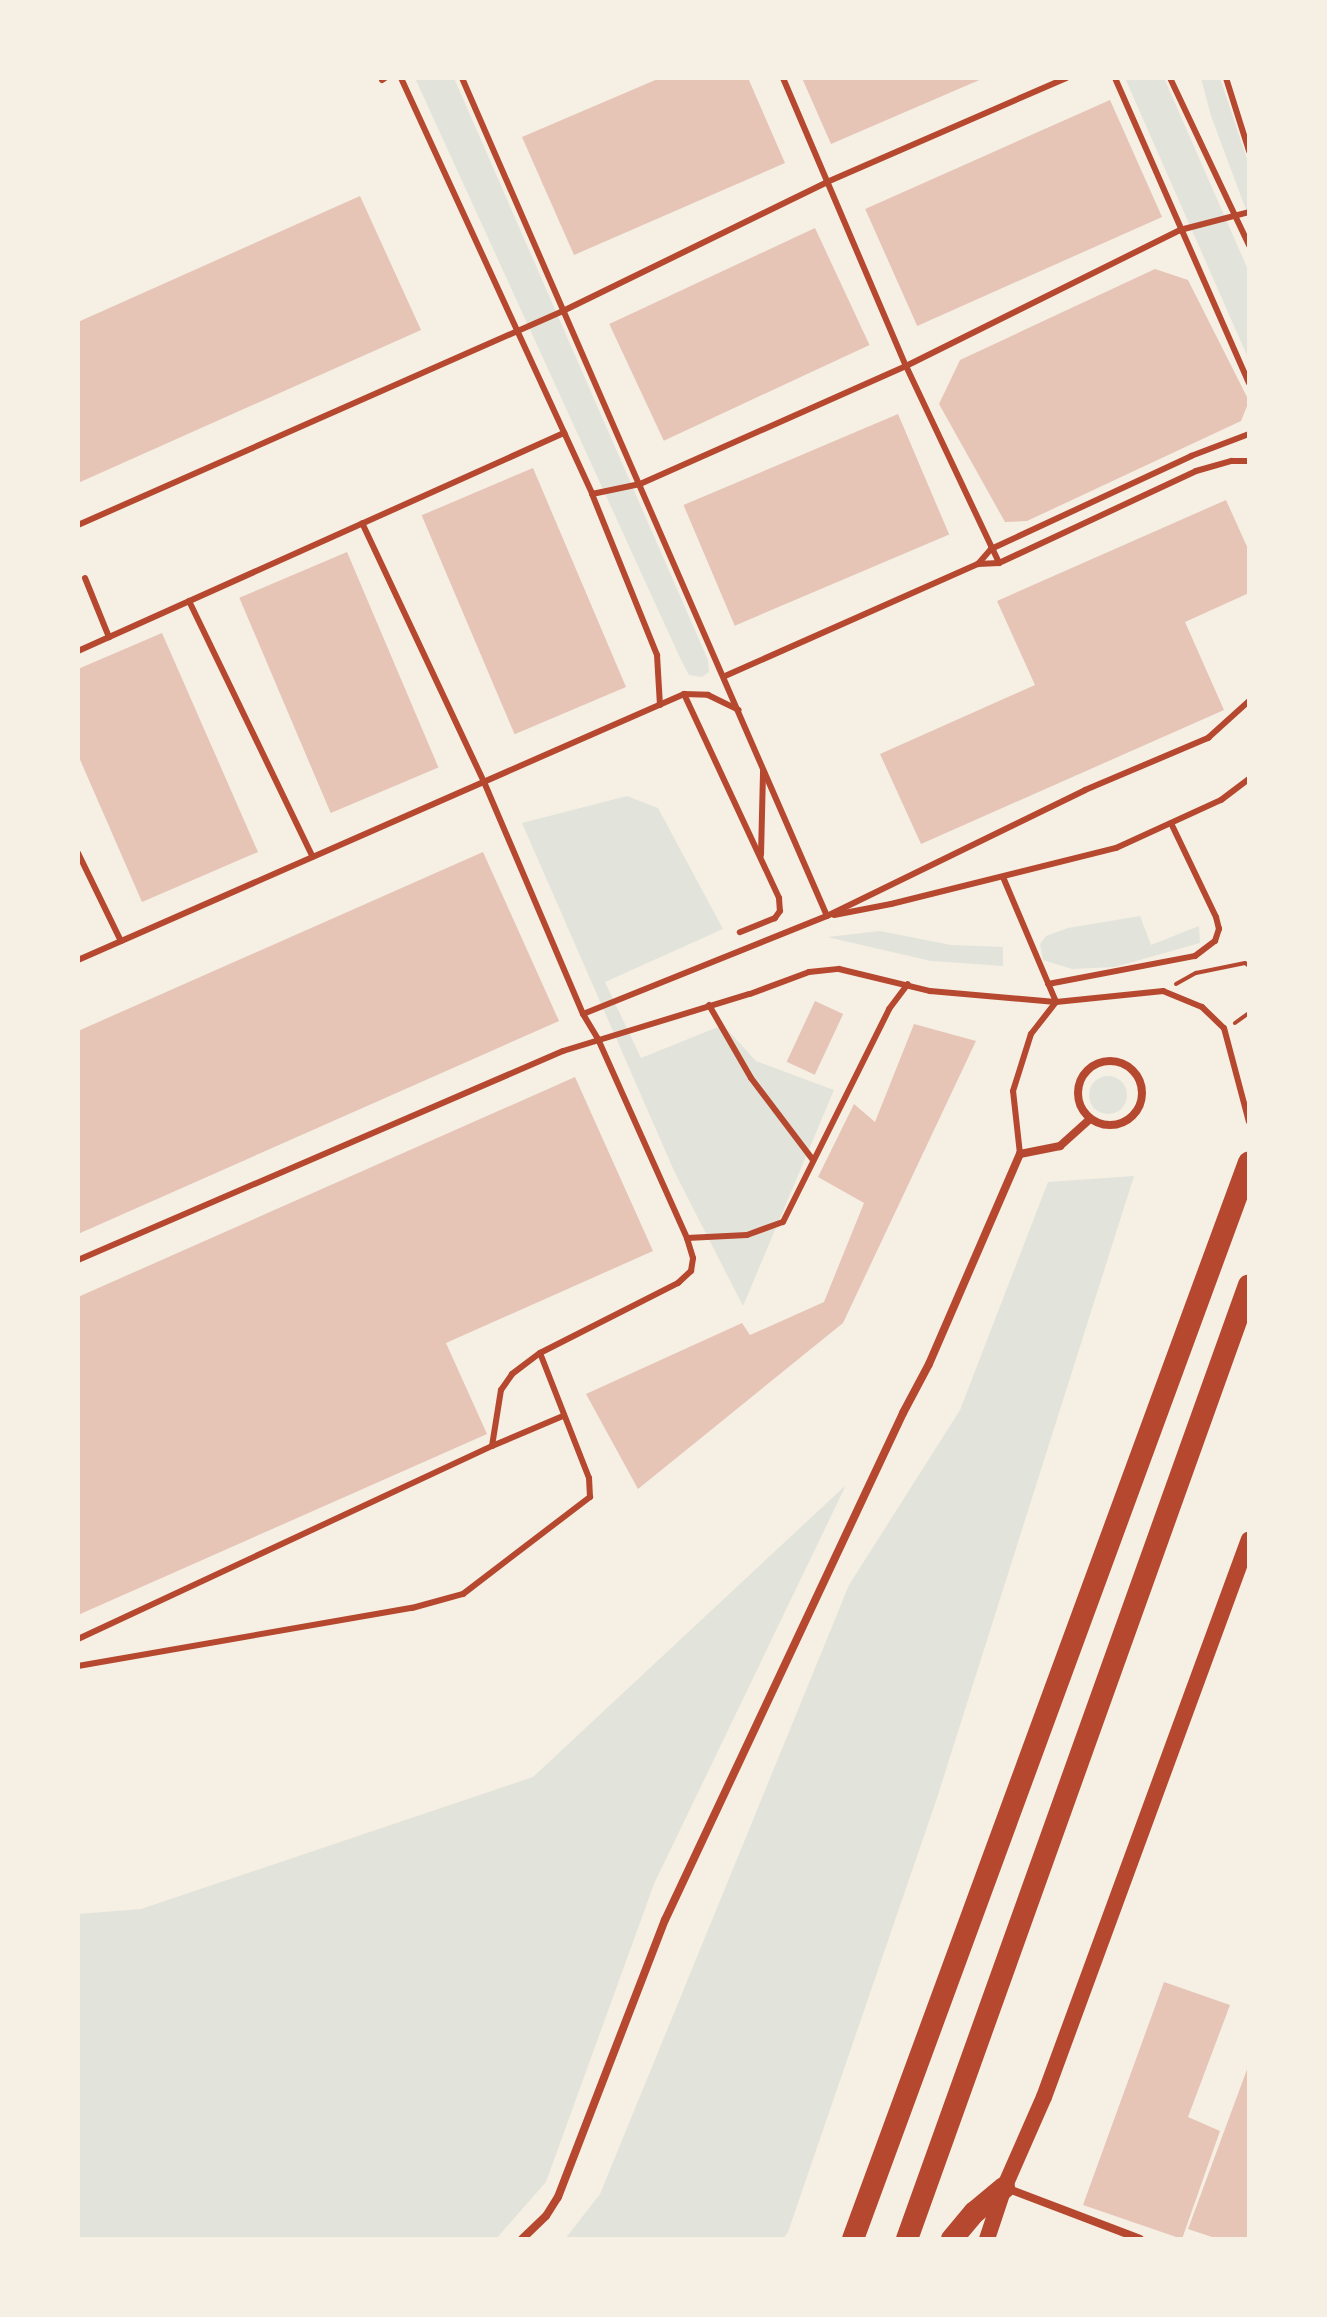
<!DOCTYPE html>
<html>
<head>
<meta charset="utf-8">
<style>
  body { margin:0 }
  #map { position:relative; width:1327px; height:2317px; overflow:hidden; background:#f6efe4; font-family:Barlow,sans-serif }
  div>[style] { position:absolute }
  .green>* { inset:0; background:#e2e4dc }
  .round { border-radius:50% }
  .building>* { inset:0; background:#e6c5b7; transform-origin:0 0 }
  .path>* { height:4px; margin:-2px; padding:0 2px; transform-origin:2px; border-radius:2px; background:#b5482f }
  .service>* { height:6px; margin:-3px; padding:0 3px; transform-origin:3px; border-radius:3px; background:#b5482f }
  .minor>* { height:8px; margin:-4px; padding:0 4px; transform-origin:4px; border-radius:4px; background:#b5482f }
  .minor>.ring { margin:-4px; padding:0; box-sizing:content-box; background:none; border:8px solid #b5482f; border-radius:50% }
  .secondary>* { height:16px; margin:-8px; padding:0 8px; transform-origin:8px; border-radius:8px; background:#b5482f }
  .motorway>* { height:22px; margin:-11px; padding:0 11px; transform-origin:11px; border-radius:11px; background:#b5482f }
  span { translate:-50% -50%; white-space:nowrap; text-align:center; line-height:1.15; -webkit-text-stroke:8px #f6efe4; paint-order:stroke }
  .frame { position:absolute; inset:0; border:80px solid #f6efe4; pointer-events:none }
</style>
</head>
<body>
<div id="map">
  <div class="green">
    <i style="clip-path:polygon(415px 78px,454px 78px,708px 660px,709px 672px,702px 677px,689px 675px,681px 660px)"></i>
    <i style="clip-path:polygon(1125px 78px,1164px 78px,1249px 272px,1249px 360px)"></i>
    <i style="clip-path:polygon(1201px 78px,1220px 78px,1249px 165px,1249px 218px,1211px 116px)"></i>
    <i style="clip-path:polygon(627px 796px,658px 808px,723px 929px,605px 982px,641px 1058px,723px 1025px,756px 1061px,834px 1090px,743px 1306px,675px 1173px,522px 823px)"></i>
    <i style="clip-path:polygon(1140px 916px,1151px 945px,1199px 926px,1200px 943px,1115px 967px,1072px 969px,1043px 960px,1040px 944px,1046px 936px,1068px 928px)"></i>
    <i style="clip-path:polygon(880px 931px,951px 945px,1003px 947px,1003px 966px,931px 961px,827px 937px)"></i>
    <i class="round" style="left:1089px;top:1076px;width:38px;height:38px"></i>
    <i style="clip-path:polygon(1134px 1176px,937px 1798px,788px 2232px,783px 2239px,565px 2239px,600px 2194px,849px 1585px,960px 1410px,1048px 1182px)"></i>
    <i style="clip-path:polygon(846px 1485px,654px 1884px,546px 2182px,496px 2239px,78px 2239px,78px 1914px,141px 1909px,533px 1777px)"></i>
  </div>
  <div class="building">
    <i style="clip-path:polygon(660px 78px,748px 78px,785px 163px,574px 255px,522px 137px)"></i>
    <i style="clip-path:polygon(802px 78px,984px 78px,831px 144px)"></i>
    <i style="left:1110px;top:100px;width:128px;height:268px;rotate:66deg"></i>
    <i style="clip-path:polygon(360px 196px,421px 330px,78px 483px,78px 322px)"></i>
    <i style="left:815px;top:228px;width:129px;height:227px;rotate:65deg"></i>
    <i style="clip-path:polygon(1155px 269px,1188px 280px,1249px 401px,1241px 421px,1027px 521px,1005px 522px,939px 404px,960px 360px)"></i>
    <i style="left:898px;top:414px;width:131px;height:233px;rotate:67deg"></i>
    <i style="left:533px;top:468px;width:238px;height:121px;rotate:67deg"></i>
    <i style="clip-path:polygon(1226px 500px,1249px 551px,1249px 593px,1185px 622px,1224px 710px,921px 844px,880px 754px,1035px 685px,997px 601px)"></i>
    <i style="left:347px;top:552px;width:234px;height:117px;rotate:67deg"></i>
    <i style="clip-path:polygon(162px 633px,258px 852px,142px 902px,78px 755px,78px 669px)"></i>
    <i style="clip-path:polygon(483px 852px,559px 1021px,78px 1234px,78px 1031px)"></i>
    <i style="left:815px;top:1001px;width:31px;height:67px;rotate:25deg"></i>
    <i style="clip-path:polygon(914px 1024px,976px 1041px,843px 1323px,638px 1489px,586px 1394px,742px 1323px,750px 1335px,824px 1302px,864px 1203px,818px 1177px,854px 1104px,875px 1122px)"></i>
    <i style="clip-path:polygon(575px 1077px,653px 1251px,446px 1343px,487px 1434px,78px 1615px,78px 1297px)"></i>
    <i style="clip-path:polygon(1164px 1982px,1230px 2005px,1188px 2117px,1220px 2131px,1182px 2239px,1083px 2205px)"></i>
    <i style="clip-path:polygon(1249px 2064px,1249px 2239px,1218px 2239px,1188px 2229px)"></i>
  </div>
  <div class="path">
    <i style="left:1176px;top:984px;width:23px;rotate:-29deg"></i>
    <i style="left:1196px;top:973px;width:50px;rotate:-11.5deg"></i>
    <i style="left:1245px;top:963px;width:5px;rotate:37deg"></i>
    <i style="left:1235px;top:1023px;width:17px;rotate:-36deg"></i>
  </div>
  <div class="service">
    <i style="left:401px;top:78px;width:458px;rotate:65.3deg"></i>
    <i style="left:592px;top:494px;width:174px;rotate:68deg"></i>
    <i style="left:657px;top:655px;width:50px;rotate:86.6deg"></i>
    <i style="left:462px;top:78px;width:914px;rotate:66.46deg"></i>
    <i style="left:783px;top:78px;width:313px;rotate:66.9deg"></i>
    <i style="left:906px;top:366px;width:218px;rotate:64.7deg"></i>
    <i style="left:1115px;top:78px;width:333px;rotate:66.3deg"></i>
    <i style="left:1170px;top:78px;width:185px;rotate:64.7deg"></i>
    <i style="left:1226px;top:78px;width:77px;rotate:72.5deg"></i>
    <i style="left:382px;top:80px;width:4px;rotate:-34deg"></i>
    <i style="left:592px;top:494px;width:49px;rotate:-11.8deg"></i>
    <i style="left:640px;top:484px;width:291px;rotate:-23.9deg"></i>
    <i style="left:906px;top:366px;width:306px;rotate:-26.4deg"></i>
    <i style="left:1180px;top:230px;width:71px;rotate:-14.6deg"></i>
    <i style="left:78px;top:525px;width:532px;rotate:-23.82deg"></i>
    <i style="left:565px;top:310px;width:292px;rotate:-26deg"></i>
    <i style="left:827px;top:182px;width:261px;rotate:-23.5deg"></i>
    <i style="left:978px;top:564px;width:20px;rotate:-49deg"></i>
    <i style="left:991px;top:549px;width:221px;rotate:-24.9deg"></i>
    <i style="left:1191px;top:456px;width:62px;rotate:-20.8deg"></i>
    <i style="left:85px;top:578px;width:64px;rotate:67.9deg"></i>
    <i style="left:189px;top:601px;width:284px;rotate:64.2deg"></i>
    <i style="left:78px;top:651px;width:533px;rotate:-24.16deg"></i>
    <i style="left:725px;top:676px;width:277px;rotate:-23.9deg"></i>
    <i style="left:978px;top:564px;width:21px;rotate:-3deg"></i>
    <i style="left:999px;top:563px;width:217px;rotate:-25deg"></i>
    <i style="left:1196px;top:471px;width:37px;rotate:-16deg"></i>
    <i style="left:1232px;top:461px;width:17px"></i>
    <i style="left:684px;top:694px;width:225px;rotate:65deg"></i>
    <i style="left:779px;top:898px;width:13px;rotate:86deg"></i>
    <i style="left:780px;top:911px;width:9px;rotate:126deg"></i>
    <i style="left:775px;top:918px;width:38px;rotate:158deg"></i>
    <i style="left:78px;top:853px;width:98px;rotate:64deg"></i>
    <i style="left:761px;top:855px;width:84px;rotate:-88.6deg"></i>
    <i style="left:1003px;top:877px;width:136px;rotate:67deg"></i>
    <i style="left:834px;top:915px;width:58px;rotate:-10.9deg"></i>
    <i style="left:891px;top:904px;width:232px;rotate:-14deg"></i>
    <i style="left:1116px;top:848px;width:115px;rotate:-24.6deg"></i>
    <i style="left:1221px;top:800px;width:35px;rotate:-37deg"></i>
    <i style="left:78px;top:960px;width:662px;rotate:-23.7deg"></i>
    <i style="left:684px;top:694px;width:24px;rotate:2deg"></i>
    <i style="left:708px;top:695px;width:34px;rotate:26deg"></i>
    <i style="left:1048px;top:984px;width:150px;rotate:-10.8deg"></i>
    <i style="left:1195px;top:956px;width:25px;rotate:-37deg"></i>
    <i style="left:1215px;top:941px;width:13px;rotate:-72deg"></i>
    <i style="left:1219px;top:929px;width:12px;rotate:-104deg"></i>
    <i style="left:1216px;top:917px;width:104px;rotate:-115.6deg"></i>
    <i style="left:709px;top:1005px;width:84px;rotate:60.1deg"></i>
    <i style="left:751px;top:1078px;width:103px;rotate:52.9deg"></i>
    <i style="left:583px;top:1014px;width:263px;rotate:-21.9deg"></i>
    <i style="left:827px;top:916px;width:287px;rotate:-26deg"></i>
    <i style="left:1085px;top:790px;width:134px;rotate:-22.9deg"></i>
    <i style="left:1208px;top:738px;width:55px;rotate:-42.1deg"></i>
    <i style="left:1020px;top:1154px;width:63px;rotate:-96.3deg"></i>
    <i style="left:1013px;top:1091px;width:60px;rotate:-72.5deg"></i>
    <i style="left:1031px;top:1034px;width:41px;rotate:-52deg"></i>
    <i style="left:687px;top:1238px;width:60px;rotate:-2.9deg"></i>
    <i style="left:747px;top:1235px;width:38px;rotate:-20deg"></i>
    <i style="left:783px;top:1222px;width:238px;rotate:-63.5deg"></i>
    <i style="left:889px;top:1009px;width:31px;rotate:-53deg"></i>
    <i style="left:78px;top:1260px;width:528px;rotate:-23.31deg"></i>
    <i style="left:563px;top:1051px;width:195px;rotate:-17deg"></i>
    <i style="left:750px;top:994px;width:63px;rotate:-20.4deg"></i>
    <i style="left:809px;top:972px;width:30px;rotate:-6deg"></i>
    <i style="left:839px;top:969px;width:94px;rotate:13.6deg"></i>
    <i style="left:930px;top:991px;width:126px;rotate:5deg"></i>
    <i style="left:1056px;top:1002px;width:108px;rotate:-5.9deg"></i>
    <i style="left:1163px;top:991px;width:42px;rotate:22.3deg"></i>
    <i style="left:1202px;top:1007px;width:30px;rotate:44deg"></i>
    <i style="left:1224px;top:1028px;width:97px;rotate:75.1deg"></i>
    <i style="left:492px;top:1446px;width:57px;rotate:-80.9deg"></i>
    <i style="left:501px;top:1390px;width:19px;rotate:-55deg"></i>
    <i style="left:512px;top:1374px;width:35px;rotate:-37deg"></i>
    <i style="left:78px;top:1639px;width:457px;rotate:-25deg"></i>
    <i style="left:492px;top:1446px;width:77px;rotate:-22.9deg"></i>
    <i style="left:78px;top:1666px;width:339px;rotate:-9.9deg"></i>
    <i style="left:412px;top:1608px;width:53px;rotate:-15.4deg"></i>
    <i style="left:463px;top:1594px;width:160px;rotate:-37.4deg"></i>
    <i style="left:590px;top:1497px;width:19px;rotate:-93deg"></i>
    <i style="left:589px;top:1478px;width:134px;rotate:-111.4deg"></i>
    <i style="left:540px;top:1353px;width:155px;rotate:-26.9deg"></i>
    <i style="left:678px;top:1283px;width:18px;rotate:-43deg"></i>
    <i style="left:691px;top:1271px;width:13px;rotate:-81deg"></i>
    <i style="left:693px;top:1258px;width:21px;rotate:-107deg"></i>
    <i style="left:687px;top:1238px;width:218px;rotate:-114.1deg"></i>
    <i style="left:598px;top:1039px;width:29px;rotate:-121deg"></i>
    <i style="left:583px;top:1014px;width:252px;rotate:-113.1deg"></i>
    <i style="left:484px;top:782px;width:286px;rotate:-115.2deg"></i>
  </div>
  <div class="minor">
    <i class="ring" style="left:1078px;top:1061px;width:56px;height:56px"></i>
    <i style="left:1006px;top:2188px;width:143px;rotate:20.8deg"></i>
    <i style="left:522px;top:2239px;width:33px;rotate:-44deg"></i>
    <i style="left:546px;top:2216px;width:22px;rotate:-58deg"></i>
    <i style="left:558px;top:2197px;width:297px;rotate:-68.9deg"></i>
    <i style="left:665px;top:1920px;width:560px;rotate:-64.85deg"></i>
    <i style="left:903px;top:1413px;width:55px;rotate:-62deg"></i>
    <i style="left:929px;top:1364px;width:229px;rotate:-66.6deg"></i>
    <i style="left:1020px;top:1154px;width:41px;rotate:-11.3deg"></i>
    <i style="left:1060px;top:1146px;width:40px;rotate:-42deg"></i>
  </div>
  <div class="secondary">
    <i style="left:987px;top:2239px;width:54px;rotate:-71.6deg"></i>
    <i style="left:1004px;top:2188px;width:99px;rotate:-66.3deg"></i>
    <i style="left:1044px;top:2097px;width:594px;rotate:-69.83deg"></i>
  </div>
  <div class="motorway">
    <i style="left:853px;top:2239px;width:1147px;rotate:-69.81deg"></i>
    <i style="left:907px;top:2239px;width:1013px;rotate:-70.28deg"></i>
    <i style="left:952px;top:2239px;width:35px;rotate:-50deg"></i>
    <i style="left:975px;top:2212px;width:38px;rotate:-40deg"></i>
  </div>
  <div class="frame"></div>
</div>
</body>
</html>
